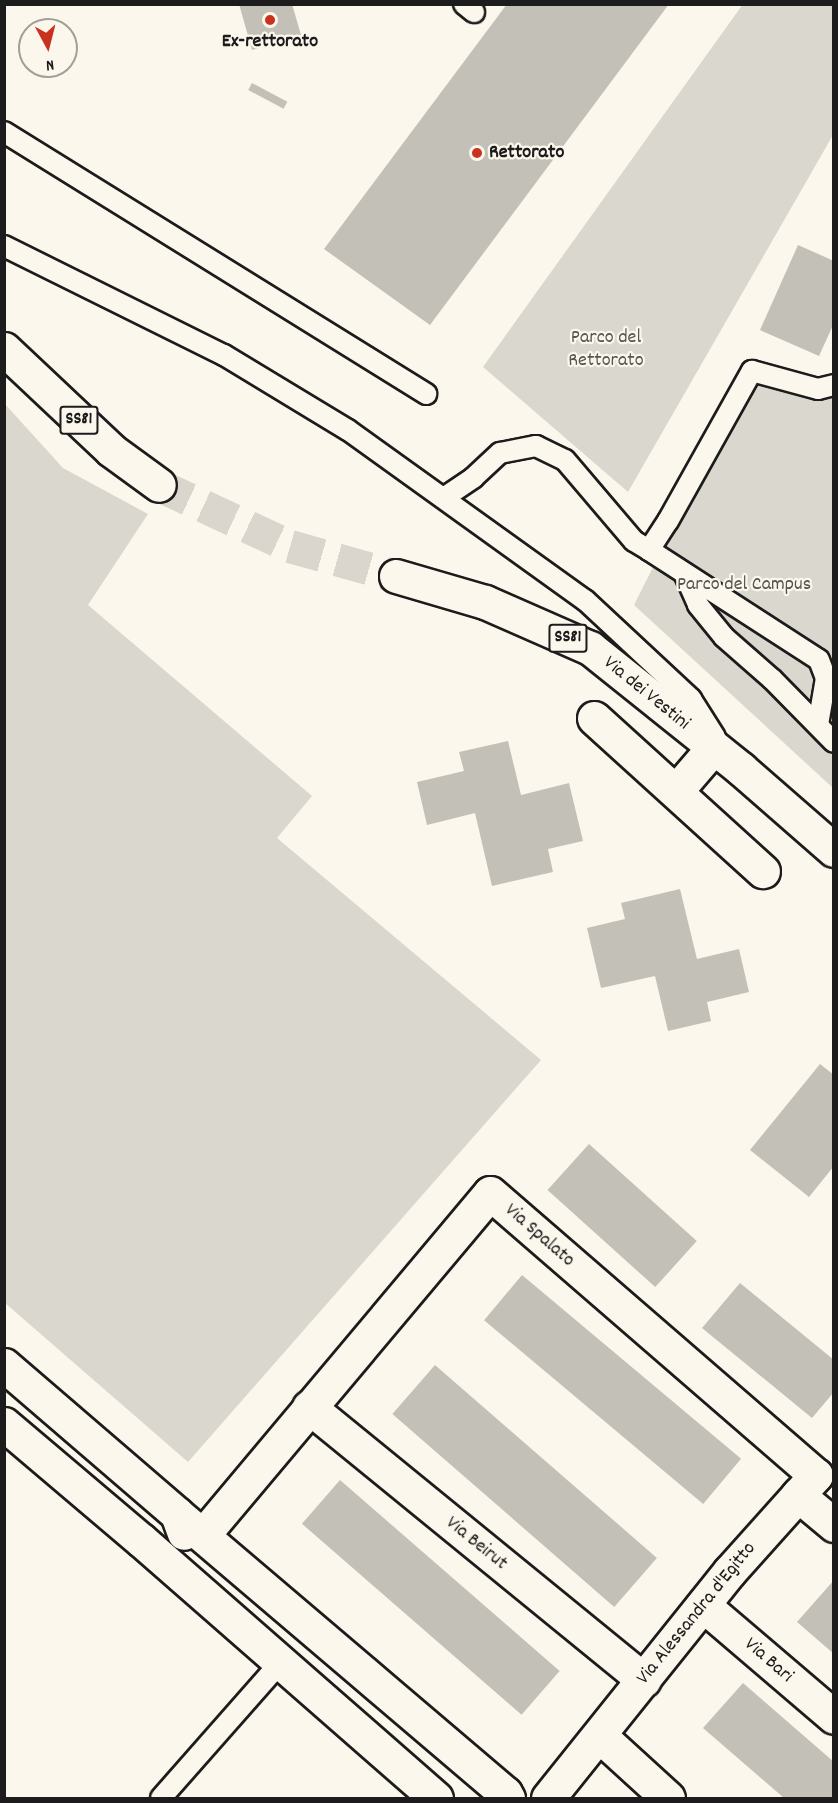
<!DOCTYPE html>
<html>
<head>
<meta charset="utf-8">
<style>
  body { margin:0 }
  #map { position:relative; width:838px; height:1803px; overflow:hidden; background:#fbf7ec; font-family:Dekko,sans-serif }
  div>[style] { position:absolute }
  .green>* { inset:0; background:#dad7ce }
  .building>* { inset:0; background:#c3c0b8; transform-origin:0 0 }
  .primary-tunnel>* { height:33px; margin-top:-16.5px; transform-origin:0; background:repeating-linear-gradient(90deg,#dad6cd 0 33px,transparent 0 49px) }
  .roads { filter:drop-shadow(2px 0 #1c1c1c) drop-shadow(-2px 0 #1c1c1c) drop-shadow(0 2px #1c1c1c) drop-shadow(0 -2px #1c1c1c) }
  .lane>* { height:20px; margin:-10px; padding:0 10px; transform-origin:10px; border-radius:10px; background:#fbf7ec }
  .street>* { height:33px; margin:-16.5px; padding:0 16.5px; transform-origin:16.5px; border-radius:16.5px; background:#fbf7ec }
  .primary>* { height:33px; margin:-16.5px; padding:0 16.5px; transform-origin:16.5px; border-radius:16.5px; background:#fbf7ec }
  .dots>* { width:16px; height:16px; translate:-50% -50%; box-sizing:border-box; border:3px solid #fbf7ec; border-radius:50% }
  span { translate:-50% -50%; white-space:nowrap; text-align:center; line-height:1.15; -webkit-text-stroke:4.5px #fbf7ec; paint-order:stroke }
  .shield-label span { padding:2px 4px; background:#fbf7ec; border:2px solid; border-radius:4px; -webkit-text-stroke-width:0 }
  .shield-label { font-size:18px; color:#1c1c1c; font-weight:700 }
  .poi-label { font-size:20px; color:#1c1c1c; font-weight:700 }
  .left { translate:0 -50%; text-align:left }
  .park-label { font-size:20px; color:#555451 }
  .street-label { font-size:20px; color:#1c1c1c }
  .frame { position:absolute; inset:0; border:6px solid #1c1c1c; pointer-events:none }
  .north { position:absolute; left:18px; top:18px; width:60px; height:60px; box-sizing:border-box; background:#fbf7ec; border:2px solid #a29f99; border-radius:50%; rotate:173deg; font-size:16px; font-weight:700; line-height:24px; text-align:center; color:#1c1c1c }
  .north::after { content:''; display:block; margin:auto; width:21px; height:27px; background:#c8321e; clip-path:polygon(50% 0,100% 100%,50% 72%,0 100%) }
</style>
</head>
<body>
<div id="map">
  <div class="green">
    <i style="clip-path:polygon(743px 4px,833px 5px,833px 135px,628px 492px,483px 367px)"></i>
    <i style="clip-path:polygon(752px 371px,833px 383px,833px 788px,634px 605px)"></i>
    <i style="clip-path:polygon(4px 403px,63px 468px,148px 514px,88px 605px,312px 796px,277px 838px,541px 1060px,188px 1462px,5px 1303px)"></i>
  </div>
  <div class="building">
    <i style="clip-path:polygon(239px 4px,292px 4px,301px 35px,252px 50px)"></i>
    <i style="clip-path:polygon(507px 4px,669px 4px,430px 325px,324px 249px)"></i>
    <i style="left:252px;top:83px;width:40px;height:8px;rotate:28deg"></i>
    <i style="clip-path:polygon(798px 245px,834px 261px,834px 323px,819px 356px,760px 330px)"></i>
    <i style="clip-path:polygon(508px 741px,521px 795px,569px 783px,583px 841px,548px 849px,553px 872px,492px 886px,475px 813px,427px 825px,417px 782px,464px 771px,459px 752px)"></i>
    <i style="clip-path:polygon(680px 889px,697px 959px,739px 949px,749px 992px,707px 1002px,711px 1021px,668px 1031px,655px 976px,601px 988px,587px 928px,625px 919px,621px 903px)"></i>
    <i style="clip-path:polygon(820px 1064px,834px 1075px,834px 1166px,809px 1197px,750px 1150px)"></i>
    <i style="left:589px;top:1144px;width:145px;height:62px;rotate:42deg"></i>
    <i style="left:522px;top:1275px;width:286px;height:59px;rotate:40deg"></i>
    <i style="clip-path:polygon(740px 1283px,834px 1360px,834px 1392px,812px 1418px,702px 1328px)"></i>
    <i style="left:435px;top:1365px;width:294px;height:65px;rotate:41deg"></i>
    <i style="left:340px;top:1480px;width:291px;height:58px;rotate:41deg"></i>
    <i style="clip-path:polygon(834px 1580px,834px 1654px,797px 1622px)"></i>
    <i style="clip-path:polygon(743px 1683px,834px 1762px,834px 1798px,784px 1798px,703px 1728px)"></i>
  </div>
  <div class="primary-tunnel">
    <i style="left:159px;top:485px;width:145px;rotate:25deg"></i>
    <i style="left:290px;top:546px;width:110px;rotate:15.8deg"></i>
  </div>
  <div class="roads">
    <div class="lane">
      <i style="left:464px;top:4px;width:13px;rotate:39deg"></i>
      <i style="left:4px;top:132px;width:497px;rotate:31.8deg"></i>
      <i style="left:4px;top:246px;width:246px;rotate:26.4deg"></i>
      <i style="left:224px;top:355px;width:145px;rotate:31.2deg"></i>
      <i style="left:348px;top:430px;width:292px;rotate:35.7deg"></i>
      <i style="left:585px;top:600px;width:145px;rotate:43deg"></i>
      <i style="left:691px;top:699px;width:45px;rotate:57.7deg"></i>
      <i style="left:445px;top:497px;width:34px;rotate:-34deg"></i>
      <i style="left:473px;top:478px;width:37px;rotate:-43deg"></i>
      <i style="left:500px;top:453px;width:37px;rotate:-11deg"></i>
      <i style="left:536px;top:446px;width:32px;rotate:26deg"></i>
      <i style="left:565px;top:460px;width:106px;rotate:49.6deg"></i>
      <i style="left:634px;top:541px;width:17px;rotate:31deg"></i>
      <i style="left:649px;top:550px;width:35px;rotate:-57deg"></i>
      <i style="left:668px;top:521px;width:172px;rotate:-60.8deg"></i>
      <i style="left:752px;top:371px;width:68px;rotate:15.3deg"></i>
      <i style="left:818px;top:389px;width:16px;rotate:-14deg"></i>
      <i style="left:649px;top:550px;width:202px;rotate:32.9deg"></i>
      <i style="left:819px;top:660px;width:19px;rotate:69deg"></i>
      <i style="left:826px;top:678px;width:48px;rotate:99.7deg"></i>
      <i style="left:684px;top:573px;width:35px;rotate:66deg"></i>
      <i style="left:698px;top:605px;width:41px;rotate:50.9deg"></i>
      <i style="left:724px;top:637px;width:64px;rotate:41.2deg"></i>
      <i style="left:772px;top:679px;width:88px;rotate:45.5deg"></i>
      <i style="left:161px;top:1798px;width:181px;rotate:-48.6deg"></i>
    </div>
    <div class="street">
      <i style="left:594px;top:718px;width:228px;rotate:42.2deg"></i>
      <i style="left:676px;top:791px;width:57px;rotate:-49.3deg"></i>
      <i style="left:4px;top:1365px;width:228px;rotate:40.7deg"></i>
      <i style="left:177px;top:1514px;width:20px;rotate:70deg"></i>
      <i style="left:309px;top:1407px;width:432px;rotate:39.2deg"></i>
      <i style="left:4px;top:1424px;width:180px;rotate:40.3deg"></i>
      <i style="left:141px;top:1540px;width:392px;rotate:41.2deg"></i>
      <i style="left:177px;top:1514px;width:431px;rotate:40.4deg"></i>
      <i style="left:505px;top:1793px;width:6px;rotate:59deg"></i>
      <i style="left:203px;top:1535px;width:446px;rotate:-50deg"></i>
      <i style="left:490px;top:1193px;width:431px;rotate:40.9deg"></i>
      <i style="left:816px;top:1475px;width:27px;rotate:132deg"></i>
      <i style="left:798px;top:1495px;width:47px;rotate:39.8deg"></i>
      <i style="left:703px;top:1605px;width:172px;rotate:40.5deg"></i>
      <i style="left:600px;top:1736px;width:92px;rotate:42.4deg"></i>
      <i style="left:548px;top:1798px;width:291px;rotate:-51.3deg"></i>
      <i style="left:730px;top:1571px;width:102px;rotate:-48.2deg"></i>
    </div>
    <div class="primary">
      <i style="left:4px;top:349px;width:147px;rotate:43.3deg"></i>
      <i style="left:111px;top:450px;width:59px;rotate:36.1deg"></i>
      <i style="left:396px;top:576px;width:93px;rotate:16.3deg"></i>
      <i style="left:485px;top:602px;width:115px;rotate:23.7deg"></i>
      <i style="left:590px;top:648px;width:193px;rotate:38.7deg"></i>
      <i style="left:741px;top:769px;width:123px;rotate:41.1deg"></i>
    </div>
  </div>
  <div class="dots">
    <i style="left:270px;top:20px;background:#c8321e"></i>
    <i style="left:477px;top:153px;background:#c8321e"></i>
  </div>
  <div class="shield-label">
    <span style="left:79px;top:420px">SS81</span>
    <span style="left:568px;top:638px">SS81</span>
  </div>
  <div class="poi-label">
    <span style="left:270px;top:42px">Ex-rettorato</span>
    <span class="left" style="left:489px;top:153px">Rettorato</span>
  </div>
  <div class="park-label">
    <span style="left:606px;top:350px">Parco del<br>Rettorato</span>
    <span style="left:744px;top:585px">Parco del Campus</span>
  </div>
  <div class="street-label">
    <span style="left:646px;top:694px;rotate:39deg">Via dei Vestini</span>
    <span style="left:539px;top:1236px;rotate:41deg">Via Spalato</span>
    <span style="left:476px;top:1544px;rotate:39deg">Via Beirut</span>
    <span style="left:697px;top:1614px;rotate:-51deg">Via Alessandra d'Egitto</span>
    <span style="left:768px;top:1661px;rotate:41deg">Via Bari</span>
  </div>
  <div class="frame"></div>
  <div class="north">N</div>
</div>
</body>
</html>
